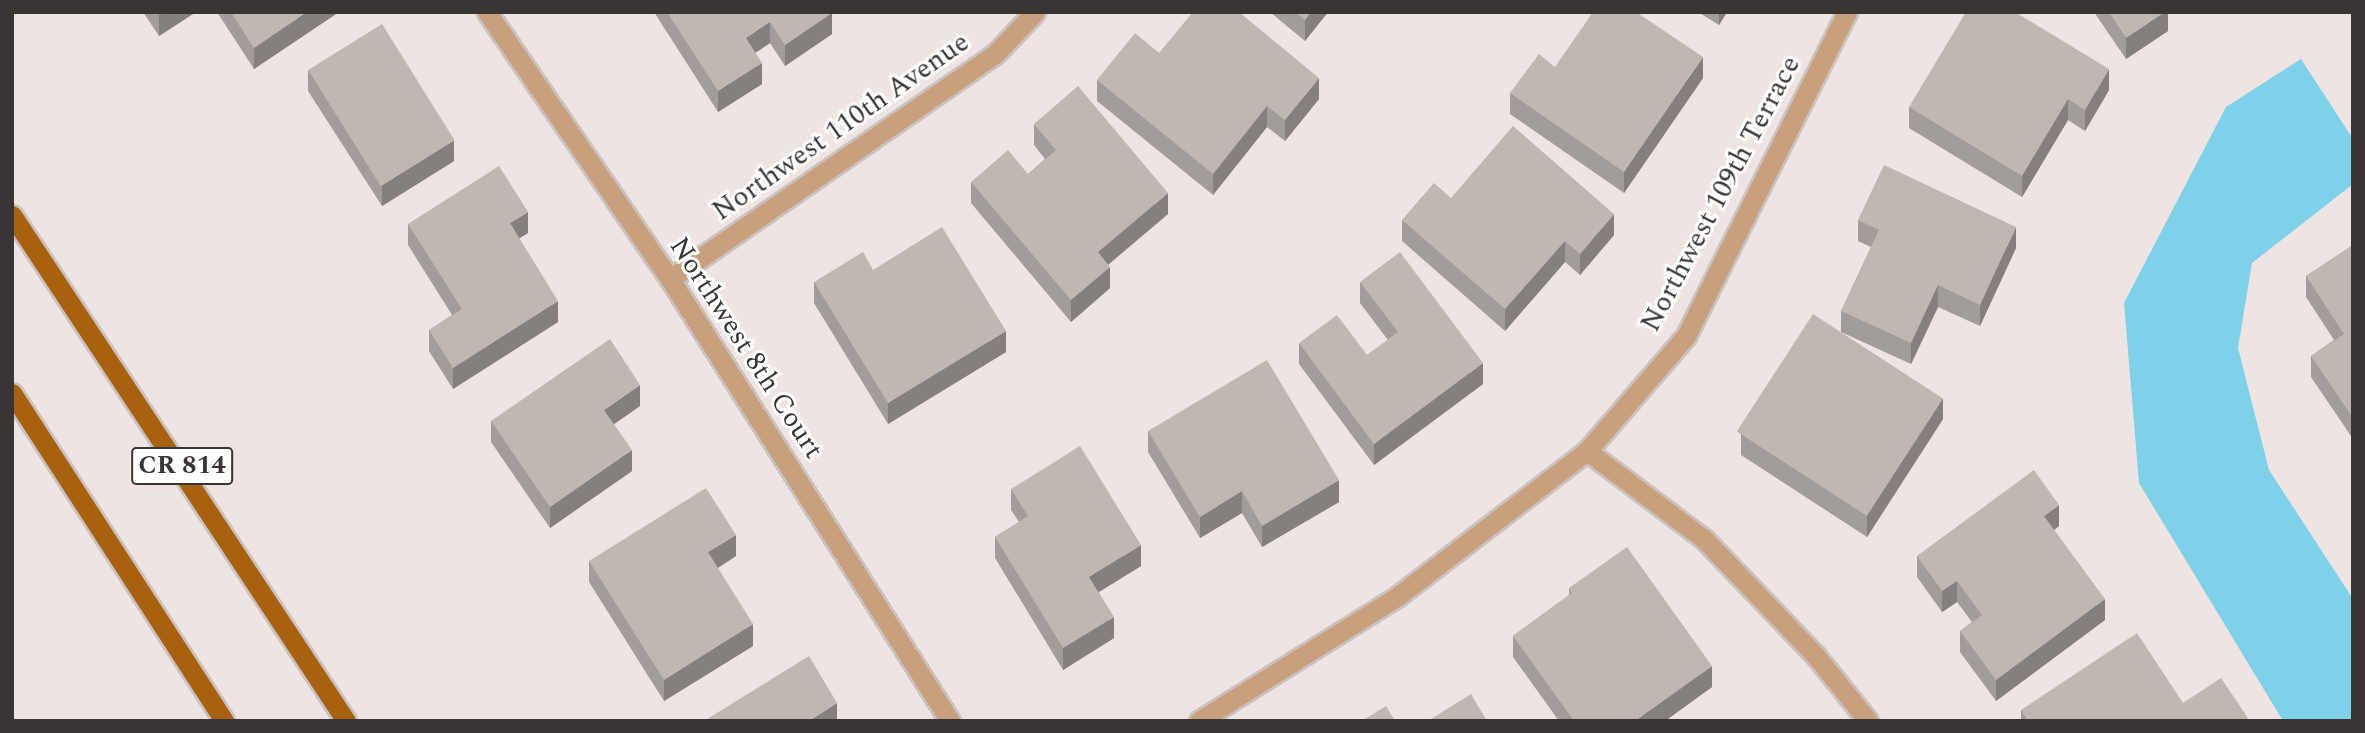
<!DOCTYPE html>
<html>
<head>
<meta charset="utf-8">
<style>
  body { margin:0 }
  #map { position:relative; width:2365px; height:733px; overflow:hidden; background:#eee5e2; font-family:Spectral,serif }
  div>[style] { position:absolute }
  .water>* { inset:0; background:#7fd0e9 }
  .roads { filter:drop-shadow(2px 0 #cac2bf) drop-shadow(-2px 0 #cac2bf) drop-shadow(0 2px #cac2bf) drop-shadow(0 -2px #cac2bf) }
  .minor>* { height:19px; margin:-9.5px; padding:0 9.5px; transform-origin:9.5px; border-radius:9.5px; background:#c8a07e }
  .primary>* { height:19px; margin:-9.5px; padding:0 9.5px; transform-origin:9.5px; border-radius:9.5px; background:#a8610e }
  .wall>* { inset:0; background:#a39d99 }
  .shaded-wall>* { inset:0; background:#85807d }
  .building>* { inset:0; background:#beb7b2; transform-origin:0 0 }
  span { translate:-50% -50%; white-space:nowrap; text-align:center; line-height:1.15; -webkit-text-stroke:6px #fff; paint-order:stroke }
  .shield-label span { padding:2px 5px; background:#fff; border:2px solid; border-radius:5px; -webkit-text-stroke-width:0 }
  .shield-label { font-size:26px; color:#393534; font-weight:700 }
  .street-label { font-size:28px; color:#393534 }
  .frame { position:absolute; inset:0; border:14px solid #393534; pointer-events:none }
</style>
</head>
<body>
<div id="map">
  <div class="water">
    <i style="clip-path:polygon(2301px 59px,2353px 139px,2353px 184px,2252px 263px,2238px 348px,2269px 470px,2353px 599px,2353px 721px,2283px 721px,2139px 483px,2124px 303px,2226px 107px)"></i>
  </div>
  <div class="roads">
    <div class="minor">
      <i style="left:487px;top:12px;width:324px;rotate:55.6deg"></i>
      <i style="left:670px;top:279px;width:523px;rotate:57.65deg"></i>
      <i style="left:670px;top:279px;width:395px;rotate:-34.7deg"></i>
      <i style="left:995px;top:54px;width:58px;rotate:-46.4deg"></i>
      <i style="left:1587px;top:451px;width:148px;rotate:37deg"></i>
      <i style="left:1705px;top:540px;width:161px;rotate:46.3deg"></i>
      <i style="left:1816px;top:656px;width:83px;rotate:51.3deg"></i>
      <i style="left:1199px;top:721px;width:235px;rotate:-32.1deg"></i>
      <i style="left:1398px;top:596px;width:238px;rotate:-37.5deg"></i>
      <i style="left:1587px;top:451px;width:152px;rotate:-49.3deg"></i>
      <i style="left:1686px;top:336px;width:362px;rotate:-63.6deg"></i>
    </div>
    <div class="primary">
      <i style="left:12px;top:215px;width:606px;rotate:56.57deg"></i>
      <i style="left:12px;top:393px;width:391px;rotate:57.1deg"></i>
    </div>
  </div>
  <div class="wall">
    <i style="clip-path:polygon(143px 12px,196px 12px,159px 36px)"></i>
    <i style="clip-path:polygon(217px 12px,339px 12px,254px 69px)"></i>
    <i style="clip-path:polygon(654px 12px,832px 12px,832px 34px,785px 66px,770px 43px,755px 53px,762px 84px,718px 112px)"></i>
    <i style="clip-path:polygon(1270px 12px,1328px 12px,1305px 41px)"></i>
    <i style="clip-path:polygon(1698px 12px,1727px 12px,1719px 25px)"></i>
    <i style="clip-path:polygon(2094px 12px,2168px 12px,2168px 31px,2126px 59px)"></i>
    <i style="clip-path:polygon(1159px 53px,1319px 99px,1285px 141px,1267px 127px,1213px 195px,1097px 101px,1097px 80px)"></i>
    <i style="clip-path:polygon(1555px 67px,1703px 78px,1624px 193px,1510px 114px,1510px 93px)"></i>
    <i style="clip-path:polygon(308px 70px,454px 161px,382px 206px,308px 91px)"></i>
    <i style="clip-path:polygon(2109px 90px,2085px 131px,2068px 120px,2022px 197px,1909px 128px,1909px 107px)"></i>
    <i style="clip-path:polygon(1034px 124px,1168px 214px,1108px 265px,1110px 288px,1071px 322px,971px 203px,971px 182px,1028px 174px,1045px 159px,1034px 145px)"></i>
    <i style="clip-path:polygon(1451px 198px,1614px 235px,1580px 275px,1565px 262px,1505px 331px,1402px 241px,1402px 220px)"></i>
    <i style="clip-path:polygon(1858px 220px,2016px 248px,1980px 326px,1938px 307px,1911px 364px,1841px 332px,1841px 311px,1871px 247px,1858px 241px)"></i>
    <i style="clip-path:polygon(408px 224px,528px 233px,519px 238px,558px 322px,453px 389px,429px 351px,429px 330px,452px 315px,408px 245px)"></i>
    <i style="clip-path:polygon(2353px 245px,2353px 439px,2311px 377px,2311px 356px,2334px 340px,2306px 297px,2306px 276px)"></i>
    <i style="clip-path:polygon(873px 270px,1006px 352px,888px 424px,814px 303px,814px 282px)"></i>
    <i style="clip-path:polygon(1360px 282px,1483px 384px,1374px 465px,1299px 364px,1299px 343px,1367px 355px,1388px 340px,1360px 303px)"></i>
    <i style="clip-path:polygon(640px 406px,614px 424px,632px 471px,550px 528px,491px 442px,491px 421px)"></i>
    <i style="clip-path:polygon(1943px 419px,1867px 537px,1741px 455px,1741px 434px)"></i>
    <i style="clip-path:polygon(1148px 431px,1339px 502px,1262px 547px,1242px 513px,1200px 538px,1148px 452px)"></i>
    <i style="clip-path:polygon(1011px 489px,1141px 566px,1099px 592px,1114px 638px,1063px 670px,995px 558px,995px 537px,1019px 522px,1011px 510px)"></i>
    <i style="clip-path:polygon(2059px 526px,2054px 530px,2105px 620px,1996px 701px,1960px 652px,1960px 631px,1972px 622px,1957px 602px,1942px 612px,1917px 577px,1917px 556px)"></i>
    <i style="clip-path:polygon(736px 556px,718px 568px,753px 646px,664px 701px,589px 582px,589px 561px)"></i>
    <i style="clip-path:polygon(1569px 588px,1712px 687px,1665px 721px,1559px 721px,1513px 657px,1513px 636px,1569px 595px)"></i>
    <i style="clip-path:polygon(2183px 703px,2248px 721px,2021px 721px,2021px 710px)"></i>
  </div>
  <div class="shaded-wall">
    <i style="clip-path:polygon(164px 12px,196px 12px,159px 36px,159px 15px)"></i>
    <i style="clip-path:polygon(307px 12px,339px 12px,254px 69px,254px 48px)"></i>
    <i style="clip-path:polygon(1311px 12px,1328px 12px,1305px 41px,1305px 20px)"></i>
    <i style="clip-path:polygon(1719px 12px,1727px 12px,1719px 25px)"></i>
    <i style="clip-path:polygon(2165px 12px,2168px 12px,2168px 31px,2126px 59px,2126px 38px)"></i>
    <i style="clip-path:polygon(832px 13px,832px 34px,785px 66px,785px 45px)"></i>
    <i style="clip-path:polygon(770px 22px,770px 43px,746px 59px,746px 38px)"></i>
    <i style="clip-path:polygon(1703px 57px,1703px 78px,1624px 193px,1624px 172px)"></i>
    <i style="clip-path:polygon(762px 63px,762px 84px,718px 112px,718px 91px)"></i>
    <i style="clip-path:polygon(2109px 69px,2109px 90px,2085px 131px,2085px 110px)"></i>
    <i style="clip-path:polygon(1319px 78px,1319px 99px,1285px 141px,1285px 120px)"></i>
    <i style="clip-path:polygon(2068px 99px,2068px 120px,2022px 197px,2022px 176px)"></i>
    <i style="clip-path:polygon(1267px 106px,1267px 127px,1213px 195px,1213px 174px)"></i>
    <i style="clip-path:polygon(454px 140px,454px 161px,382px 206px,382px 185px)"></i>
    <i style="clip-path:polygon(1168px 193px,1168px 214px,1098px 273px,1098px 252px)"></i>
    <i style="clip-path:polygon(528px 212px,528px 233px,510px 244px,510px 223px)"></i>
    <i style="clip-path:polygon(1614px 214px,1614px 235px,1580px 275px,1580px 254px)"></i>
    <i style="clip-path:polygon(2016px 227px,2016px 248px,1980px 326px,1980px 305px)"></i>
    <i style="clip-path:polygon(1565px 241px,1565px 262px,1505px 331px,1505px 309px)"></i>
    <i style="clip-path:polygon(1110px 267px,1110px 288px,1071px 322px,1071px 300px)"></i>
    <i style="clip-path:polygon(1938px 285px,1938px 307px,1911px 364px,1911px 343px)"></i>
    <i style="clip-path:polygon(558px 301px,558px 322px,453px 389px,453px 368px)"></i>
    <i style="clip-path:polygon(1006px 331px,1006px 352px,888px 424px,888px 403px)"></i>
    <i style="clip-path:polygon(1483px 363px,1483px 384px,1374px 465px,1374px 444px)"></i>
    <i style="clip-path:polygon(640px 385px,640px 406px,604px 431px,604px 410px)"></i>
    <i style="clip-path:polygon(1943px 398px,1943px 419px,1867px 537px,1867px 516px)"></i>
    <i style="clip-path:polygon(632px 450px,632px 471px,550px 528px,550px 507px)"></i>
    <i style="clip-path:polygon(1339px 480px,1339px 502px,1262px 547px,1262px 526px)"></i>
    <i style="clip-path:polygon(1242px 491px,1242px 513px,1200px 538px,1200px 517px)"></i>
    <i style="clip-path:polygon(2059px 505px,2059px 526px,2044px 538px,2044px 516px)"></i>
    <i style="clip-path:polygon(736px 535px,736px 556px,708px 574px,708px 552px)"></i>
    <i style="clip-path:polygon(1141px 545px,1141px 566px,1089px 598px,1089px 577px)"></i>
    <i style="clip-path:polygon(1957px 581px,1957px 602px,1942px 612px,1942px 591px)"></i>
    <i style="clip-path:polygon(2105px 599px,2105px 620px,1996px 701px,1996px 680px)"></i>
    <i style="clip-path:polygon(1114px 617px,1114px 638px,1063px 670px,1063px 648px)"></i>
    <i style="clip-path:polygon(753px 624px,753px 646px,664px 701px,664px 680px)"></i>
    <i style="clip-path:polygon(1712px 666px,1712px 687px,1665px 721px,1635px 721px)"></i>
    <i style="clip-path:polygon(837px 703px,837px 721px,809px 721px)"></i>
  </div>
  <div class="building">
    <i style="clip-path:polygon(231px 12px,307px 12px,254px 48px)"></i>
    <i style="clip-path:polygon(667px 12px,832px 12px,832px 13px,785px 45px,770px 22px,746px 38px,762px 63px,718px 91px)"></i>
    <i style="clip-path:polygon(1193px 12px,1239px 12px,1319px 78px,1285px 120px,1267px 106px,1213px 174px,1097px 80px,1135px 33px,1159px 53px)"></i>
    <i style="clip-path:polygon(1295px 12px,1311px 12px,1305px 20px)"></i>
    <i style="clip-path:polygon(1593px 12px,1636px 12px,1703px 57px,1624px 172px,1510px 93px,1539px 54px,1555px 67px)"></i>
    <i style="clip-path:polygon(1966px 12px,2015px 12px,2109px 69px,2085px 110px,2068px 99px,2022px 176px,1909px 107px)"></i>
    <i style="clip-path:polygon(2109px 12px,2165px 12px,2126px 38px)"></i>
    <i style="left:382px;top:24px;width:137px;height:87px;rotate:58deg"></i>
    <i style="clip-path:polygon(1078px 86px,1168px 193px,1098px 252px,1110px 267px,1071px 300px,971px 182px,1008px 150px,1028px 174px,1056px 150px,1034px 124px)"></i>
    <i style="clip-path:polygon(1513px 126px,1614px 214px,1580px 254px,1565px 241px,1505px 309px,1402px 220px,1434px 183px,1451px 198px)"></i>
    <i style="clip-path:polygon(1884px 165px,2016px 227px,1980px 305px,1938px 285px,1911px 343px,1841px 311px,1879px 230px,1858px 220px)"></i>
    <i style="clip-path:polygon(499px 166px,528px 212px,510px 223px,558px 301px,453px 368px,429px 330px,462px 309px,408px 224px)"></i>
    <i style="clip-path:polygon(942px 227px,1006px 331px,888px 403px,814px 282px,863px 252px,873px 270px)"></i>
    <i style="clip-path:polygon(2353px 245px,2353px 418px,2311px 356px,2344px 334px,2306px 276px)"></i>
    <i style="clip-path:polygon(1400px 252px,1483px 363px,1374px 444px,1299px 343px,1337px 315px,1367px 355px,1398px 332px,1360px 282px)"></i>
    <i style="left:1813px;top:314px;width:155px;height:140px;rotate:33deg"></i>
    <i style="clip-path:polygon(610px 339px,640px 385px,604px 410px,632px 450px,550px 507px,491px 421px)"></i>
    <i style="clip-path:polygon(1267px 360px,1339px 480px,1262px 526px,1242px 491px,1200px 517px,1148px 431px)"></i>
    <i style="clip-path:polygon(1080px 446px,1141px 545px,1089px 577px,1114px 617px,1063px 648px,995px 537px,1028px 516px,1011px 489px)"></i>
    <i style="clip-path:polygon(2034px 470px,2059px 505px,2044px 516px,2105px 599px,1996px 680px,1960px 631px,1982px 615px,1957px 581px,1942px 591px,1917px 556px)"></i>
    <i style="clip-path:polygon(706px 488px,736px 535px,708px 552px,753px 624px,664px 680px,589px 561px)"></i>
    <i style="clip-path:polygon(1627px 547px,1712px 666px,1635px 721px,1574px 721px,1513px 636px,1572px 593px,1569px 588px)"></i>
    <i style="clip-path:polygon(2137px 633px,2183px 703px,2221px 678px,2248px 718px,2244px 721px,2028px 721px,2021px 710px)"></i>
    <i style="clip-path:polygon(809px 656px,837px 703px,809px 721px,704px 721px)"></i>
    <i style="clip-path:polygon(1471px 694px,1487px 721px,1428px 721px)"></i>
    <i style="clip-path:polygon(1386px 706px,1395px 721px,1362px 721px)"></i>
  </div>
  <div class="shield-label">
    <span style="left:182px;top:466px">CR 814</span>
  </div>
  <div class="street-label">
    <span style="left:841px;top:127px;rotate:-35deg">Northwest 110th Avenue</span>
    <span style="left:1721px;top:194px;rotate:-62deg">Northwest 109th Terrace</span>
    <span style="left:746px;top:348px;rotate:57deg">Northwest 8th Court</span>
  </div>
  <div class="frame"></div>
</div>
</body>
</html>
